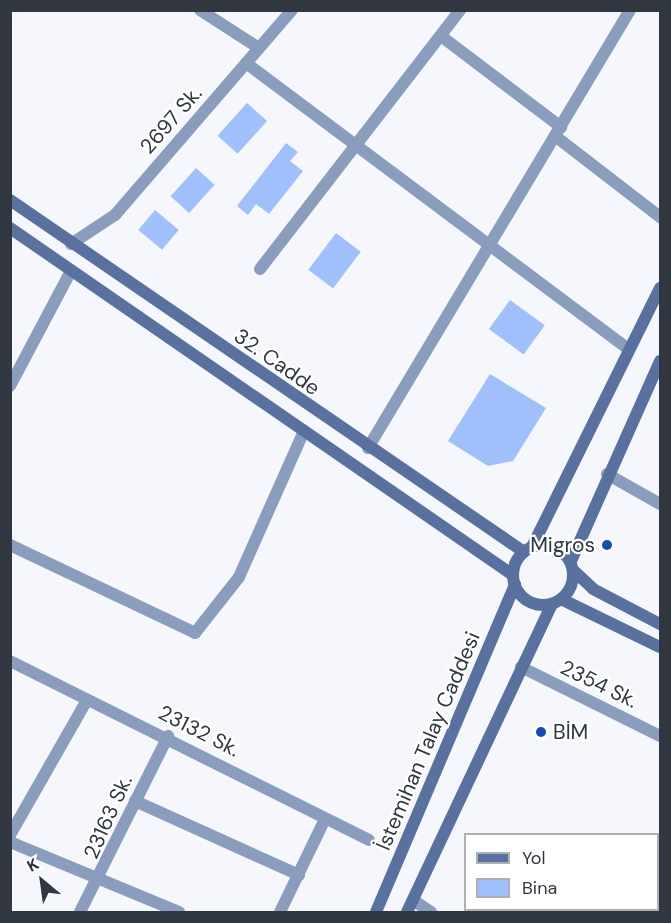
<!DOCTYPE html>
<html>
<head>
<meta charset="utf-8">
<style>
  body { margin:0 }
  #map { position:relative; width:671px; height:923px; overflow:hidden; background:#f5f7fc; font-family:"DM Sans",sans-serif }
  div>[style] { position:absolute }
  .building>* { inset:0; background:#9fc0fb; transform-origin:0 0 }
  .street>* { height:12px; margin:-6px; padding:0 6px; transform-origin:6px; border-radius:6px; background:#8b9dbd }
  .secondary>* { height:12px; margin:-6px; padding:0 6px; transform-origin:6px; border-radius:6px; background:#58719f }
  .secondary>.ring { margin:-6px; padding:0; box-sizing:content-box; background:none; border:12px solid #58719f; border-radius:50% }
  .dots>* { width:16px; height:16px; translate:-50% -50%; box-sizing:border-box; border:3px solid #fff; border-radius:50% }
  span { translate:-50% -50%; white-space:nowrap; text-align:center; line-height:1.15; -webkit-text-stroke:4.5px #fff; paint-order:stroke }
  .street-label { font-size:21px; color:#313740 }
  .poi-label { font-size:21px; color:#313740 }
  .right { translate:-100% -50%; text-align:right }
  .left { translate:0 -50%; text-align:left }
  .frame { position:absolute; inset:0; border:12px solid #313740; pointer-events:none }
  .legend { position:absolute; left:464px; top:833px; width:195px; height:78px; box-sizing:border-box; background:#fff; border:2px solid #adafb3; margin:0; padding:8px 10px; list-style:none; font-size:18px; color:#313740 }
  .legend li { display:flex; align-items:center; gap:12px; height:30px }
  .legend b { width:30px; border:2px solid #adafb3 }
  .north { position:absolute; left:12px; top:851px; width:60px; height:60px; -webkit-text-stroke:4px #fff; paint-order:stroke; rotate:331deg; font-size:16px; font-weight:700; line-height:24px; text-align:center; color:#313740 }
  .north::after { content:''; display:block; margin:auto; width:21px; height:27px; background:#313740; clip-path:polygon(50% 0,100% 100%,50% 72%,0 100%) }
</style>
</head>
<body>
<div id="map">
  <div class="building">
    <i style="left:247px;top:103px;width:27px;height:44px;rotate:42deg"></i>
    <i style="clip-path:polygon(286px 143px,298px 152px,290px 161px,303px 171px,269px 214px,256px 204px,248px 215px,237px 206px)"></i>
    <i style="left:196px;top:168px;width:25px;height:38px;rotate:42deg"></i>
    <i style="left:155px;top:210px;width:31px;height:26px;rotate:40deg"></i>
    <i style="left:336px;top:233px;width:31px;height:46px;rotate:37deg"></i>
    <i style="left:510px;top:300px;width:43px;height:36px;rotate:36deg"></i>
    <i style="clip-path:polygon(490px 374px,546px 408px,513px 461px,488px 466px,448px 441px)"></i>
  </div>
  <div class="street">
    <i style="left:200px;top:10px;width:70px;rotate:32.8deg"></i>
    <i style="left:441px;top:36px;width:151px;rotate:37.2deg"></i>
    <i style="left:246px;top:63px;width:477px;rotate:36.8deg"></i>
    <i style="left:555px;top:136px;width:133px;rotate:37.6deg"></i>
    <i style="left:71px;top:244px;width:53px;rotate:-33.4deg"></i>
    <i style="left:115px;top:215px;width:271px;rotate:-49.2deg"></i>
    <i style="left:260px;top:269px;width:327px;rotate:-52.3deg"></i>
    <i style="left:10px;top:386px;width:130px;rotate:-62.1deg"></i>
    <i style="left:368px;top:448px;width:510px;rotate:-59.11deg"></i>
    <i style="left:607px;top:474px;width:61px;rotate:29.5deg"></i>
    <i style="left:10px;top:545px;width:205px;rotate:25.4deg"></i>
    <i style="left:195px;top:633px;width:71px;rotate:-51.8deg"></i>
    <i style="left:239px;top:577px;width:160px;rotate:-66deg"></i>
    <i style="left:10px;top:661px;width:401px;rotate:26.5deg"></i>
    <i style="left:521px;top:667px;width:155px;rotate:26.4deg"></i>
    <i style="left:135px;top:801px;width:180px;rotate:24.3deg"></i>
    <i style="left:10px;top:835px;width:153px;rotate:-60.3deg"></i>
    <i style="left:10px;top:842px;width:183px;rotate:22.5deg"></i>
    <i style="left:413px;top:900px;width:22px;rotate:34deg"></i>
    <i style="left:80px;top:912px;width:197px;rotate:-63.4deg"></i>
    <i style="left:280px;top:912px;width:103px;rotate:-64.2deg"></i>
  </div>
  <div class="secondary">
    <i style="left:10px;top:200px;width:623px;rotate:34.4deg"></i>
    <i style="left:10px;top:228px;width:611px;rotate:34.6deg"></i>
    <i class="ring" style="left:513px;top:545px;width:48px;height:48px"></i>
    <i style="left:532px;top:547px;width:289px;rotate:-63.7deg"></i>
    <i style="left:571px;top:561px;width:219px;rotate:-66deg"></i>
    <i style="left:574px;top:571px;width:26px;rotate:43deg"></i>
    <i style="left:593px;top:589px;width:76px;rotate:27.6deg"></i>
    <i style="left:561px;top:599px;width:110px;rotate:25.9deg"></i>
    <i style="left:376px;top:912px;width:356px;rotate:-67deg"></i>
    <i style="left:407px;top:912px;width:340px;rotate:-64.8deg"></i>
  </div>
  <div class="dots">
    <i style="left:607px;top:545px;background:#134cb8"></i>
    <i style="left:541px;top:732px;background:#134cb8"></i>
  </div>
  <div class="street-label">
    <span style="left:171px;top:120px;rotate:-49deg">2697 Sk.</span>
    <span style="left:277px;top:362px;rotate:35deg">32. Cadde</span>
    <span style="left:599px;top:684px;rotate:26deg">2354 Sk.</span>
    <span style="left:199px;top:731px;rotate:27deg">23132 Sk.</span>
    <span style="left:428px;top:741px;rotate:-67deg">İstemihan Talay Caddesi</span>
    <span style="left:108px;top:817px;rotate:-66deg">23163 Sk.</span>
  </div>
  <div class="poi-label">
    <span class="right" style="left:595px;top:545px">Migros</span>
    <span class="left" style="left:553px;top:732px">BİM</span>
  </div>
  <div class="frame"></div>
  <ul class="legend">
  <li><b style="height:8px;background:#58719f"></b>Yol</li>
  <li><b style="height:16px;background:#9fc0fb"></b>Bina</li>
  </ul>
  <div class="north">K</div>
</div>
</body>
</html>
